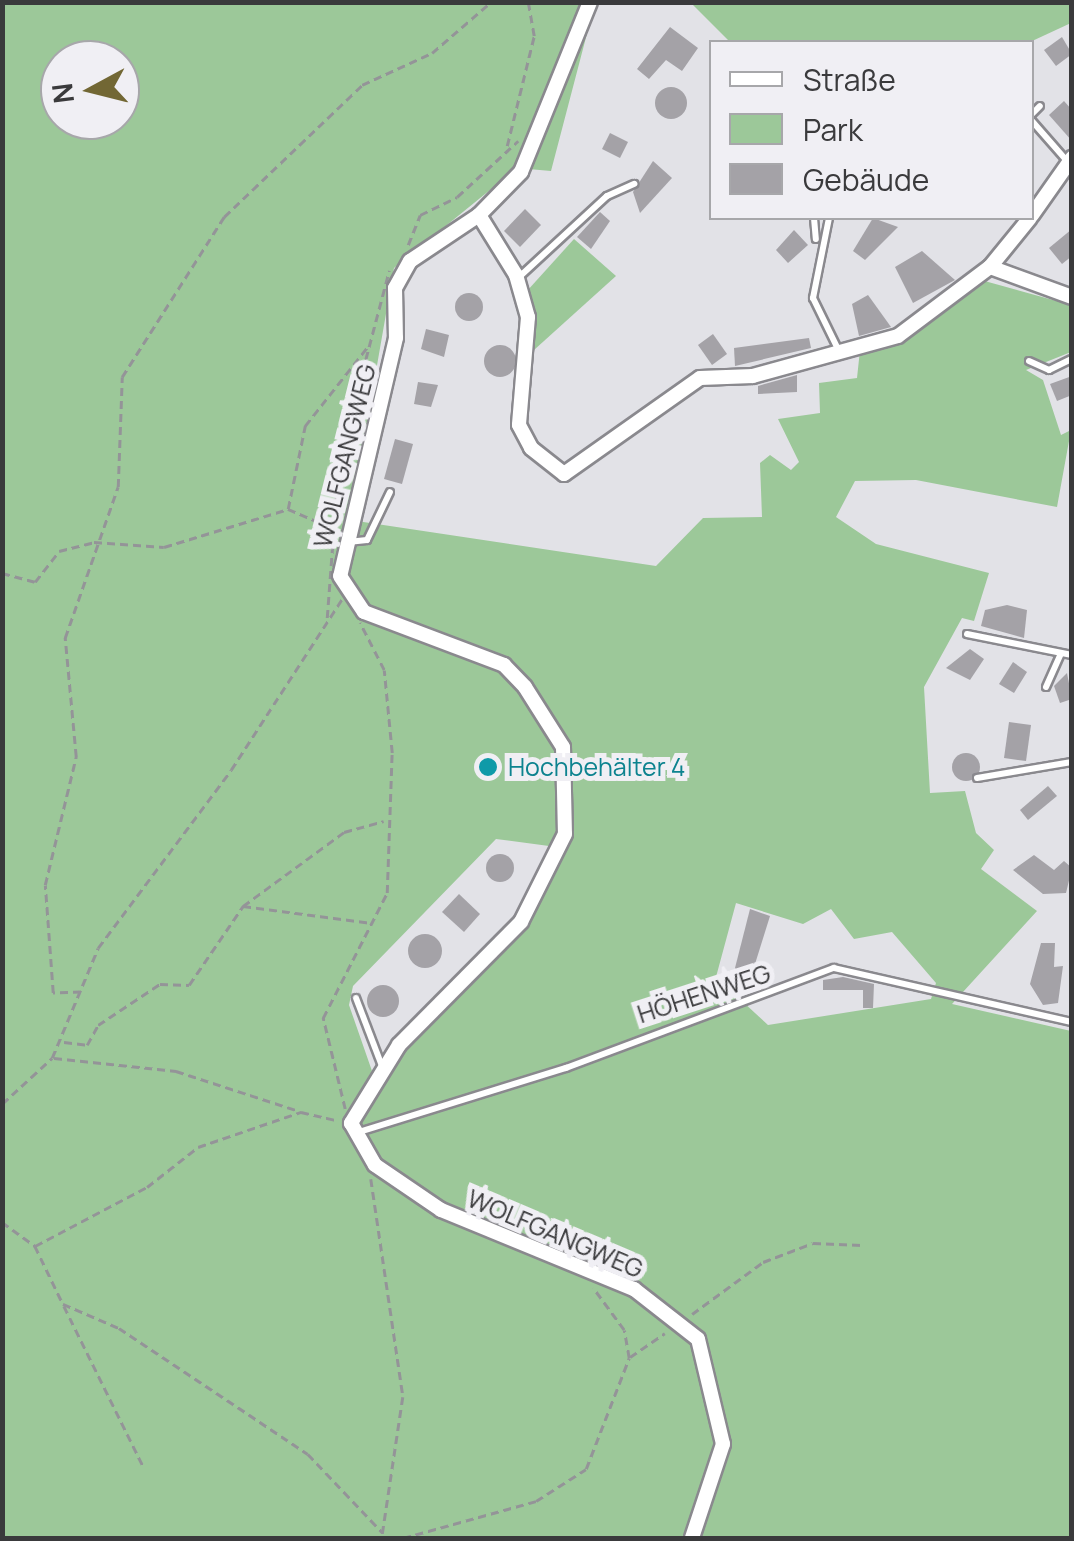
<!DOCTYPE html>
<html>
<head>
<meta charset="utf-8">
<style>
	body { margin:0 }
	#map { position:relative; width:1074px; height:1541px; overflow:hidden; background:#e2e2e7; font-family:Manrope,sans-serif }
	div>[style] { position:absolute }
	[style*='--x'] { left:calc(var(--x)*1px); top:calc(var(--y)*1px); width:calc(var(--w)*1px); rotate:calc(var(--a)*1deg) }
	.green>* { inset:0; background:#9cc899 }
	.building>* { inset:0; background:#a4a2a7 }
	.round { border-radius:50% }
	.path>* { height:2.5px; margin-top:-1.25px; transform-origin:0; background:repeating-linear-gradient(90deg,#949498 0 8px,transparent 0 13px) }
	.roads { filter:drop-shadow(2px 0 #8a898e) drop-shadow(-2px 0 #8a898e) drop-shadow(0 2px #8a898e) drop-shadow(0 -2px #8a898e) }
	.lane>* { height:6px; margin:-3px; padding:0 3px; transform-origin:3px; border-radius:3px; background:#fff }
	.street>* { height:14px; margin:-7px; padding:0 7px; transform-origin:7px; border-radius:7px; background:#fff }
	.dots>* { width:28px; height:28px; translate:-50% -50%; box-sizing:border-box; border:5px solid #f0eff4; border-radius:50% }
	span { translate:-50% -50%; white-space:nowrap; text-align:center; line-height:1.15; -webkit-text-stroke:10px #f0eff4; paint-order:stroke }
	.street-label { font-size:25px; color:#3a3a3c }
	.culture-label { font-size:25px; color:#0d838f }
	.left { translate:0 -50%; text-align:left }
	.frame { position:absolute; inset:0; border:5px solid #3a3a3c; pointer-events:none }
	.legend { position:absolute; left:709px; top:40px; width:325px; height:180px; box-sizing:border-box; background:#f0eff4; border:2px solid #a7a7aa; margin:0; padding:12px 18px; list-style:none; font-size:30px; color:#3a3a3c }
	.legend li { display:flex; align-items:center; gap:20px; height:50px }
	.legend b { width:50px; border:2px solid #a7a7aa }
	.north { position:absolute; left:40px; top:40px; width:100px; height:100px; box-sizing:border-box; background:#f0eff4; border:2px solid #a7a7aa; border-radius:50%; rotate:263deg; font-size:28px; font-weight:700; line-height:40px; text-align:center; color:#3a3a3c }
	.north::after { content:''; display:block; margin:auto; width:35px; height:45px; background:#726734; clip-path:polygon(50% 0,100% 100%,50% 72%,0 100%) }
</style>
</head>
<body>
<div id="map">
	<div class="green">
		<div style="clip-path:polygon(evenodd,3px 3px,595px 3px,551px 171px,517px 168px,394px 268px,350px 520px,656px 566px,703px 518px,762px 517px,760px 463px,770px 455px,791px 470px,799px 462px,778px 419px,820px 413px,819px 383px,857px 378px,860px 350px,981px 280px,1071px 305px,1071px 352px,1026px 370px,1043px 380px,1061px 435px,1071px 430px,1057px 507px,916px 480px,855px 481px,836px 517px,876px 544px,989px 573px,974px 621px,962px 618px,924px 687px,930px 793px,965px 791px,976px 833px,994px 850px,981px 869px,1037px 911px,952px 1004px,1071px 1031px,1071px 1538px,3px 1538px,3px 3px,60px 60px,120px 60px,120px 120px,60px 120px,60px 60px,3px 3px,496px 839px,564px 848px,506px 947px,392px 1061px,355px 1118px,350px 1108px,372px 1071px,349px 1005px,353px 986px,496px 839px,3px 3px,736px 903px,803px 924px,831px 909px,854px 939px,892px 932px,936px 983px,931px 999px,768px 1025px,716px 977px,736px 903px)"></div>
		<div style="clip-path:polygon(691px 3px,1071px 3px,1071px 23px,1030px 42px,730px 42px)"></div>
		<div style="clip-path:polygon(574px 239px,616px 276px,534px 350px,527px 291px)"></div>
	</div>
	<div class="building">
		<div style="clip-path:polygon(670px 27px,698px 48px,682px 71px,666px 60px,649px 79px,637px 69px)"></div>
		<div style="clip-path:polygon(1062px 37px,1072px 54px,1056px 66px,1044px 50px)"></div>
		<div class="round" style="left:655px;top:87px;width:32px;height:32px"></div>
		<div style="clip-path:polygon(1064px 101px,1072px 110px,1072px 141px,1049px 115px)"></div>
		<div style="clip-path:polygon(610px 133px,628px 142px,620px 158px,602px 149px)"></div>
		<div style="clip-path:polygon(653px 161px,672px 178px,640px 213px,633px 192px)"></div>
		<div style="clip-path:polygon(525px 209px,541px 225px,520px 247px,504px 231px)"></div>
		<div style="clip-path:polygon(600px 212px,610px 221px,591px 249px,577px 237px)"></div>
		<div style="clip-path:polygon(873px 218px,898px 227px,865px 260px,853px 251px)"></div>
		<div style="clip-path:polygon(1072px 229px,1072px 256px,1062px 264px,1049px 248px)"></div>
		<div style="clip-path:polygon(794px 230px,808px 245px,788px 263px,776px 250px)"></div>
		<div style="clip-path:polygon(922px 251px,955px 280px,913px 303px,895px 267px)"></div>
		<div class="round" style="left:455px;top:293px;width:28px;height:28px"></div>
		<div style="clip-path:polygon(868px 295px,891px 327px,859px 336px,852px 304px)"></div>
		<div style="clip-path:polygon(426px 329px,449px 335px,444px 357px,421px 349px)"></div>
		<div style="clip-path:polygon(713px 334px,727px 354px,712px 365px,698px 345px)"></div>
		<div style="clip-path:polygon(809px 338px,811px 348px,735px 366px,734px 348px)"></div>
		<div class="round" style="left:484px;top:345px;width:32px;height:32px"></div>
		<div style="clip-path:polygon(797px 375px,797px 392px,758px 394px,758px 386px)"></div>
		<div style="clip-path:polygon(1072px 376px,1072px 395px,1057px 401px,1050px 384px)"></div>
		<div style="clip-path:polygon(418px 382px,438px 385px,431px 407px,414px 404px)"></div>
		<div style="clip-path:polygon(395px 439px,413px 444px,402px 484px,384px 479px)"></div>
		<div style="clip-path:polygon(1007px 605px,1027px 610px,1024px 638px,981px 626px,985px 610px)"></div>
		<div style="clip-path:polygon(970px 649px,984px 659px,970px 680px,946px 668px)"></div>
		<div style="clip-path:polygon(1013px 662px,1027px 672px,1014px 693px,999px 684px)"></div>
		<div style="clip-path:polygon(1067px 673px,1072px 699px,1060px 703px,1054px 686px)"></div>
		<div style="clip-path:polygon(1009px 722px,1031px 725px,1026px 761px,1004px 758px)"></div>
		<div class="round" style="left:952px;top:753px;width:28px;height:28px"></div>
		<div style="clip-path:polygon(1048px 786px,1057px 796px,1028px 820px,1020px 810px)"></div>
		<div class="round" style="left:486px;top:854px;width:28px;height:28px"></div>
		<div style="clip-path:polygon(1034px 855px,1054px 870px,1064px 861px,1072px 868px,1066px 893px,1043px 894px,1013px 870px)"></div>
		<div style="clip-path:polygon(459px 894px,480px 914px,464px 932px,442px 912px)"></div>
		<div style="clip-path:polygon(750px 909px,770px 916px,749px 983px,735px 968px)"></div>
		<div class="round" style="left:408px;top:934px;width:34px;height:34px"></div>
		<div style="clip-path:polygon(1041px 943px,1055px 943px,1054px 967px,1063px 966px,1058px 1003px,1043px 1005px,1030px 984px)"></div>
		<div style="clip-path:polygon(843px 977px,874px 984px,873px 1008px,863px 1008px,863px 990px,823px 990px,823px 980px)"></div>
		<div class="round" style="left:367px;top:985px;width:32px;height:32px"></div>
	</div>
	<div class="path">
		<div style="--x:507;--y:146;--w:113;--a:-76.2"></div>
		<div style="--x:534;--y:36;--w:35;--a:-100"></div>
		<div style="--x:408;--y:245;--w:32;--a:-68"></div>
		<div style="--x:420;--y:215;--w:41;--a:-25.9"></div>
		<div style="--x:457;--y:197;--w:83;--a:-42.6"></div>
		<div style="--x:288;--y:509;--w:46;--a:23.2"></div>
		<div style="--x:2;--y:573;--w:34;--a:15"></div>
		<div style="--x:35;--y:582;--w:39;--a:-52"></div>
		<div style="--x:59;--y:551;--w:36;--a:-14"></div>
		<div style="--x:94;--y:542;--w:70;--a:4.1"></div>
		<div style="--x:164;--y:547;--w:130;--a:-17"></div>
		<div style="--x:288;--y:509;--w:85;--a:-78.4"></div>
		<div style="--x:305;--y:426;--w:103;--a:-51.7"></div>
		<div style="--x:327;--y:618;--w:158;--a:-85.7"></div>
		<div style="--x:339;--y:460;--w:196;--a:-75.2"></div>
		<div style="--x:243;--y:906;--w:130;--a:7.5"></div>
		<div style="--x:81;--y:992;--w:28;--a:178"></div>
		<div style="--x:53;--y:993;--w:108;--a:-94.2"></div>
		<div style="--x:45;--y:885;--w:132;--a:-76.4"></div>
		<div style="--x:76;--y:757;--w:120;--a:-95.3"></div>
		<div style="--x:65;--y:638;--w:160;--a:-70.7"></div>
		<div style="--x:118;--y:487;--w:110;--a:-87.9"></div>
		<div style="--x:122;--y:377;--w:190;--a:-57.5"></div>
		<div style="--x:224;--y:217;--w:191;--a:-43.7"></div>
		<div style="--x:362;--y:85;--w:77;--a:-24.6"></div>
		<div style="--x:432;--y:53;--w:78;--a:-40.8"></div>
		<div style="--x:64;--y:1042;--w:23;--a:7"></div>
		<div style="--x:87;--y:1045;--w:23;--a:-61"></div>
		<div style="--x:98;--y:1025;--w:74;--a:-33.5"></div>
		<div style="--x:160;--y:984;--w:29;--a:2"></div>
		<div style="--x:189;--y:985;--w:96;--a:-55.6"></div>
		<div style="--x:243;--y:906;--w:125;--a:-36.2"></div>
		<div style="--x:344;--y:832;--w:41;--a:-15.4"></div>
		<div style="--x:54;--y:1058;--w:123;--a:6.1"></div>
		<div style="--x:176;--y:1071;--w:129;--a:18"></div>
		<div style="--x:2;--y:1104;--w:68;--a:-42.6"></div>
		<div style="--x:52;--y:1058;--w:119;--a:-67.3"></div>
		<div style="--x:98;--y:948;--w:222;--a:-53.2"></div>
		<div style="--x:231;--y:770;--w:204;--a:-57"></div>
		<div style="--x:345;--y:1109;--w:94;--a:-103.6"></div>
		<div style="--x:323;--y:1018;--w:140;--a:-62.9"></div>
		<div style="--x:387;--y:893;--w:140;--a:-88"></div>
		<div style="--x:392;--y:753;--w:83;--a:-95.5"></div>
		<div style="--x:384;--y:670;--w:53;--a:-117.1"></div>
		<div style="--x:371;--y:1179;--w:220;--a:81.6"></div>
		<div style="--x:403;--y:1397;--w:143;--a:98.5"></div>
		<div style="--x:2;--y:1222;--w:41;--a:36"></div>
		<div style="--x:35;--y:1246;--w:127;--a:-27.8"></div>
		<div style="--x:147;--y:1187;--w:65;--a:-38.1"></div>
		<div style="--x:198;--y:1147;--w:109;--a:-18.8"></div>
		<div style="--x:301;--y:1112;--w:36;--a:13"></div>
		<div style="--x:35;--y:1246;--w:64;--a:64.2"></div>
		<div style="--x:63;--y:1304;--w:61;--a:23.2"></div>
		<div style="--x:119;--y:1328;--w:227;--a:33.7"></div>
		<div style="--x:308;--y:1454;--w:108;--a:46.5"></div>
		<div style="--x:64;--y:1306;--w:178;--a:63.7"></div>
		<div style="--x:692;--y:1314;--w:88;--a:-36.2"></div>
		<div style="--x:763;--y:1262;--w:53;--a:-20.8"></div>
		<div style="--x:813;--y:1243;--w:49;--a:2.3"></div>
		<div style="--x:630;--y:1357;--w:42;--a:-34.4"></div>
		<div style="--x:403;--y:1538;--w:138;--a:-15.5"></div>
		<div style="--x:536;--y:1501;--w:59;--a:-32.6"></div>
		<div style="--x:586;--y:1469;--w:119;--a:-68.8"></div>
		<div style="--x:629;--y:1358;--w:28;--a:-100"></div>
		<div style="--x:624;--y:1330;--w:52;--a:-126.4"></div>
	</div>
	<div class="roads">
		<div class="lane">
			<div style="--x:1032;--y:114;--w:11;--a:-45"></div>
			<div style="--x:1032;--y:121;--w:53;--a:48.8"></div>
			<div style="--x:814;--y:218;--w:21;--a:85"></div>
			<div style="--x:829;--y:218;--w:82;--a:101.3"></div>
			<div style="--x:813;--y:298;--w:59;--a:63.9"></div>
			<div style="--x:517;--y:279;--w:122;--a:-42.7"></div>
			<div style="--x:607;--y:196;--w:30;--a:-24"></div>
			<div style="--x:1029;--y:361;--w:22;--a:24"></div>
			<div style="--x:1049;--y:370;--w:25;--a:-26"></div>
			<div style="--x:348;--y:542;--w:19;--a:-6"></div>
			<div style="--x:367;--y:540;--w:53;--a:-64.4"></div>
			<div style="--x:967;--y:634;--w:107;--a:11.3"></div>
			<div style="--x:1046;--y:687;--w:37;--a:-66"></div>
			<div style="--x:977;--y:778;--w:96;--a:-9.6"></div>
			<div style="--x:356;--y:998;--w:73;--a:69.1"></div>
			<div style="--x:359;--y:1132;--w:217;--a:-17.2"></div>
			<div style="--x:566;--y:1068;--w:286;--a:-20.5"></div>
			<div style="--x:834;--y:968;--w:244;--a:12.8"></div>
		</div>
		<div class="street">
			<div style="--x:590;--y:2;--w:183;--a:112.1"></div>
			<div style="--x:521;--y:172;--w:60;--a:134.3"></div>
			<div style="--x:479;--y:215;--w:83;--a:146.3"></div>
			<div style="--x:410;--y:261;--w:31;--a:119"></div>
			<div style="--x:395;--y:288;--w:50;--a:88.9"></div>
			<div style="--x:396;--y:338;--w:244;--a:103.2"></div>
			<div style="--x:340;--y:576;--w:43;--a:56.3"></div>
			<div style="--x:364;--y:612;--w:150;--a:20.7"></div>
			<div style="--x:504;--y:665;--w:30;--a:46"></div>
			<div style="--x:525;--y:687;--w:71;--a:57.7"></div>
			<div style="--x:563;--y:747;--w:87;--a:88.7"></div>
			<div style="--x:565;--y:834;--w:98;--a:116.6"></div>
			<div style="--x:521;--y:922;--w:173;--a:134.8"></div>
			<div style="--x:399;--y:1045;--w:92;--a:121.6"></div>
			<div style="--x:351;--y:1123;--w:48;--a:60.3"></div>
			<div style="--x:375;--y:1165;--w:80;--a:34.3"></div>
			<div style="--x:441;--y:1210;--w:209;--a:22.3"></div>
			<div style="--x:634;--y:1289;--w:81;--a:38"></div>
			<div style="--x:698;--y:1339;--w:108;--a:76.6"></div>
			<div style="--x:723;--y:1444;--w:99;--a:108.3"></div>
			<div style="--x:479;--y:215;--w:70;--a:58.3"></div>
			<div style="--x:516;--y:275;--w:44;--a:74.1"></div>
			<div style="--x:528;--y:317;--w:108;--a:94.8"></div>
			<div style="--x:519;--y:425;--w:26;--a:62"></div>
			<div style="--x:531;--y:448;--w:42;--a:38.2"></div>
			<div style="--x:564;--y:474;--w:166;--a:-35.2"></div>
			<div style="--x:700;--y:378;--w:53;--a:-2.2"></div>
			<div style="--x:753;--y:376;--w:150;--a:-15.4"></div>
			<div style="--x:898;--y:336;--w:115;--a:-36.9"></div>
			<div style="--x:990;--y:267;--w:63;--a:-50.8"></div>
			<div style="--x:1032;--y:215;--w:70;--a:-54.9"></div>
			<div style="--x:990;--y:267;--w:87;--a:20.1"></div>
		</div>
	</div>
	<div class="dots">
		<div style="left:488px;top:767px;background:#0f9aa8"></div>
	</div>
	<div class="street-label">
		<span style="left:345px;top:456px;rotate:-76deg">WOLFGANGWEG</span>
		<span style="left:704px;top:994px;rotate:-18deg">HÖHENWEG</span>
		<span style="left:555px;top:1234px;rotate:23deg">WOLFGANGWEG</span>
	</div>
	<div class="culture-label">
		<span class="left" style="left:508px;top:767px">Hochbehälter 4</span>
	</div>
	<div class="frame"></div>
	<ul class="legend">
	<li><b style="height:12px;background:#fff"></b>Straße</li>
	<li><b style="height:28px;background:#9cc899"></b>Park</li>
	<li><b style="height:28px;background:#a4a2a7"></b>Gebäude</li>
	</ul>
	<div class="north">N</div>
</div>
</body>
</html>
